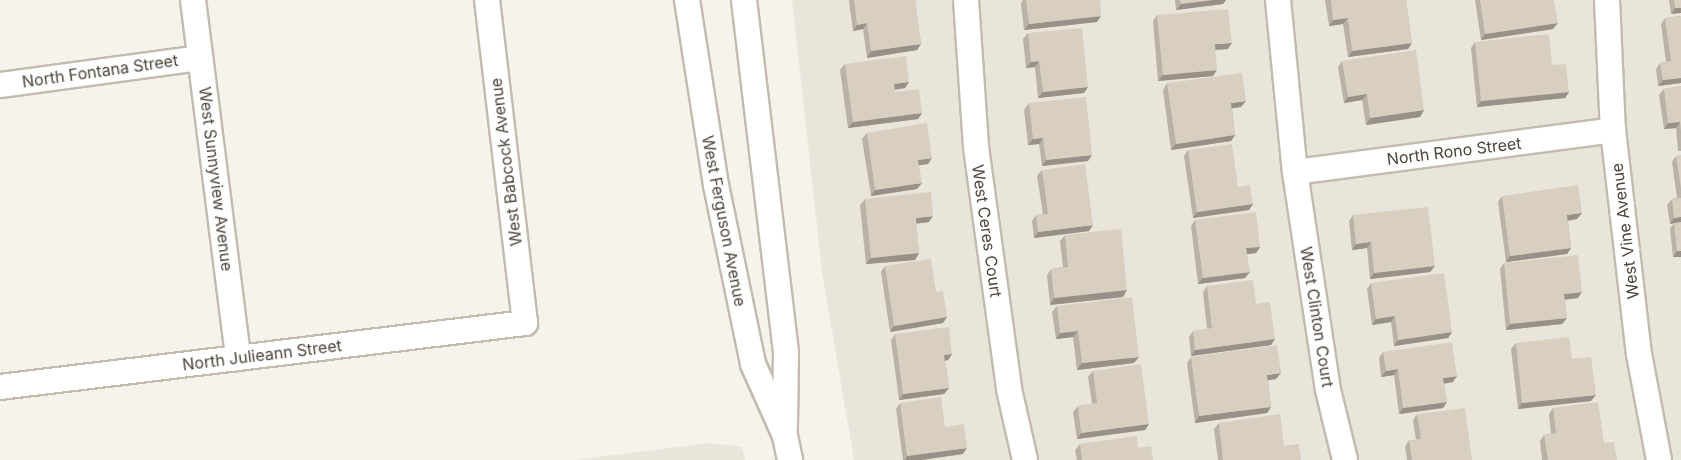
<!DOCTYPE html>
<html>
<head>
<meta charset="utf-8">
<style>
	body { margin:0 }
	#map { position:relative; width:1681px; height:460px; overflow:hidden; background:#f6f3ec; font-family:Inter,sans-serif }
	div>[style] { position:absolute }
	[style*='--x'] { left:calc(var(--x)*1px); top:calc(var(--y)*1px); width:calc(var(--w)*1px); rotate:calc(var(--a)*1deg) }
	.residential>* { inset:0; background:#eae5da }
	.roads { filter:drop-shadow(2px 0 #c2bbae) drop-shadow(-2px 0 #c2bbae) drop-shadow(0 2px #c2bbae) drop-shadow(0 -2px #c2bbae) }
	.minor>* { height:24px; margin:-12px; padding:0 12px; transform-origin:12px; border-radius:12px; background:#fff }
	.wall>* { inset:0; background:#bab2a6 }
	.shaded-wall>* { inset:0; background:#979187 }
	.building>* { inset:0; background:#d8cfc1 }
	span { translate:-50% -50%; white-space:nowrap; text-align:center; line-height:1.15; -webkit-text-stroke:5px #fff; paint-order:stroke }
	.street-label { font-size:16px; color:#4b4439 }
</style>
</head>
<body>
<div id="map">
	<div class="residential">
		<div style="clip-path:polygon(792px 0,1681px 0,1681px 460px,854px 460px,822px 271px)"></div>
		<div style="clip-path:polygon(710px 443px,742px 447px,745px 460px,575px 460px)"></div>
	</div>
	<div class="roads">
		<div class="minor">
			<div style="--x:193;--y:0;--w:361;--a:82.8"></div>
			<div style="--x:687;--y:0;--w:187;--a:81.1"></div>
			<div style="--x:716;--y:185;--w:183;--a:78.3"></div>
			<div style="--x:753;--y:364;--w:79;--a:66"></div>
			<div style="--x:785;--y:436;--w:25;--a:78"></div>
			<div style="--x:744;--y:0;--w:355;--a:83.2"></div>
			<div style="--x:786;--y:353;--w:75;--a:90.8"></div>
			<div style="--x:966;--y:0;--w:147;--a:86.1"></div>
			<div style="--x:976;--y:147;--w:244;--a:82.2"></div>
			<div style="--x:1009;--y:389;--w:73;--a:77.3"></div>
			<div style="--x:1278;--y:0;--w:173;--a:84.4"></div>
			<div style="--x:1295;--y:172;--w:220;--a:81.4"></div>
			<div style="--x:1328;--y:390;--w:72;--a:76.3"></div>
			<div style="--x:1607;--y:0;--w:130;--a:87.4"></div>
			<div style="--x:1613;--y:130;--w:226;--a:83.4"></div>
			<div style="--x:1639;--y:354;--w:108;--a:79.3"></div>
			<div style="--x:0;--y:85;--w:202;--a:-7.7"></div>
			<div style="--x:1295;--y:172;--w:321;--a:-7.5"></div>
			<div style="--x:0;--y:387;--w:529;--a:-6.95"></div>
			<div style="--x:525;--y:323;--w:325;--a:-96.7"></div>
		</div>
	</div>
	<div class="wall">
		<div style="clip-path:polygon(850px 0,915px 0,921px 44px,917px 50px,867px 58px,863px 29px,853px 31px,849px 1px)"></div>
		<div style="clip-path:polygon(1023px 0,1100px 0,1097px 22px,1024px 30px,1021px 3px)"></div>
		<div style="clip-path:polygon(1175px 0,1226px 0,1223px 4px,1176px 10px)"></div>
		<div style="clip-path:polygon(1325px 0,1406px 0,1412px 43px,1408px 49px,1348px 57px,1343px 24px,1329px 26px)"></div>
		<div style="clip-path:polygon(1475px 0,1554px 0,1553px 29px,1481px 40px)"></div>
		<div style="clip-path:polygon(1669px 0,1681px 0,1671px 14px)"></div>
		<div style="clip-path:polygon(1157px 15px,1228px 49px,1215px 50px,1213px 76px,1158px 81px,1153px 21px)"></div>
		<div style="clip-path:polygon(1681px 16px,1681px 83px,1658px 86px,1656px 69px,1660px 63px,1666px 62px,1661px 24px,1665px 18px)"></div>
		<div style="clip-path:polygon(1028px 33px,1088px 87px,1084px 93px,1038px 98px,1035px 67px,1026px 68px,1023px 39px)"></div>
		<div style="clip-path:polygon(1475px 42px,1552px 65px,1569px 92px,1565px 98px,1477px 107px,1471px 48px)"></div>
		<div style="clip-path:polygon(1342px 61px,1424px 110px,1420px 117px,1366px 125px,1362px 100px,1344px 103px,1338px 67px)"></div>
		<div style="clip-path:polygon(845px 64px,909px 82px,905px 88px,895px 90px,895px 92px,922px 113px,918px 119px,848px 128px,840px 70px)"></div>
		<div style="clip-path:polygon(1167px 83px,1241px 107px,1232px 108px,1235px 135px,1231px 141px,1171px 150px,1163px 90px)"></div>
		<div style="clip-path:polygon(1681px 86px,1681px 151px,1678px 151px,1676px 128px,1664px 129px,1659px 95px,1664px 89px)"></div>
		<div style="clip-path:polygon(1029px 103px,1088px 161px,1042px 166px,1039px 144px,1028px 145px,1024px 110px)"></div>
		<div style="clip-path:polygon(867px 133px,928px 164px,919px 165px,917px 189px,871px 196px,862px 139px)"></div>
		<div style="clip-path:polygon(1188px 150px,1238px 187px,1253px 204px,1249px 210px,1193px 218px,1184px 156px)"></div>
		<div style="clip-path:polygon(1681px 155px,1681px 257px,1673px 257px,1670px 229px,1674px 223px,1670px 224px,1667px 205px,1672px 199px,1677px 198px,1672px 162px,1676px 156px)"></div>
		<div style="clip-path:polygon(1042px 170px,1089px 231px,1034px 238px,1032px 221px,1036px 215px,1043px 214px,1037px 176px)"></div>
		<div style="clip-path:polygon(1502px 196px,1582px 213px,1577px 219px,1568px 221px,1571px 248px,1567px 254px,1506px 262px,1498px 202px)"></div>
		<div style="clip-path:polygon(865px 199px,929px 222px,916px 224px,919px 253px,915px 260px,866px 264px,860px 205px)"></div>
		<div style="clip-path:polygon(1353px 215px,1435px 266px,1430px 272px,1370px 279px,1367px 248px,1352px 250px,1349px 221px)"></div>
		<div style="clip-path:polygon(1195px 220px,1260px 247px,1256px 253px,1247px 254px,1245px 278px,1198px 284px,1191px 226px)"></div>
		<div style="clip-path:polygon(1065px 235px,1127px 290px,1123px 297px,1050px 305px,1047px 275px,1051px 269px,1063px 267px,1060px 241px)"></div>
		<div style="clip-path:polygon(1504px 263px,1578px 298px,1565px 300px,1567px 318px,1562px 324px,1506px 330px,1500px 269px)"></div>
		<div style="clip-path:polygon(885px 266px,936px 292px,947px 317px,943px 323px,890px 332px,881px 272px)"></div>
		<div style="clip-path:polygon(1371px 283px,1452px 332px,1448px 338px,1394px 346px,1391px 322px,1372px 325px,1367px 289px)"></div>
		<div style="clip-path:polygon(1207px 286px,1256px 304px,1275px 339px,1271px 345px,1191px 356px,1189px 337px,1193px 331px,1207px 329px,1203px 292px)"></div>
		<div style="clip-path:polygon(1057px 306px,1134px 363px,1077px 370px,1073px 337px,1056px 339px,1052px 312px)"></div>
		<div style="clip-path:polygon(895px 334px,952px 354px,948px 360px,945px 361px,949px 388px,944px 394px,899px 400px,891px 340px)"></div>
		<div style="clip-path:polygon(1516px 343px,1572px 359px,1591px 401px,1518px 409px,1511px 349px)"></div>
		<div style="clip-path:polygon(1383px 352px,1453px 382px,1444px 384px,1447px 402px,1443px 408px,1399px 414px,1394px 375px,1381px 377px,1379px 358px)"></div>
		<div style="clip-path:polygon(1191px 357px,1276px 379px,1268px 380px,1271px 407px,1267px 413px,1195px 423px,1187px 363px)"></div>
		<div style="clip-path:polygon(1093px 371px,1149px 424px,1145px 430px,1077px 439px,1073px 412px,1078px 406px,1092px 404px,1088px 377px)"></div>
		<div style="clip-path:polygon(900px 403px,945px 427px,963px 454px,921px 460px,903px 460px,896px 409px)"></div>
		<div style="clip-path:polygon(1553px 408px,1604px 443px,1617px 460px,1542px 460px,1540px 441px,1544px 435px,1551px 434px,1549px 414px)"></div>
		<div style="clip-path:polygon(1417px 414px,1472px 460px,1407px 460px,1405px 447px,1409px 440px,1416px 440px,1413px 420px)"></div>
		<div style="clip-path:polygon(1219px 423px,1284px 446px,1301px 460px,1218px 460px,1214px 429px)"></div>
		<div style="clip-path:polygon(1080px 444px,1138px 448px,1153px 460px,1077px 460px,1075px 450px)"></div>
	</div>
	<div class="shaded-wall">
		<div style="clip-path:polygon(1213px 0,1226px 0,1223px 4px,1176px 10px,1181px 4px)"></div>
		<div style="clip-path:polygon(1675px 8px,1681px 8px,1681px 13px,1671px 14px)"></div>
		<div style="clip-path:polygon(1101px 16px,1097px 22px,1024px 30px,1029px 24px)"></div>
		<div style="clip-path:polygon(1348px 18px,1343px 24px,1329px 26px,1333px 20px)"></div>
		<div style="clip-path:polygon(867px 23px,863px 29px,853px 31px,857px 25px)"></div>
		<div style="clip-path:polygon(1558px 23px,1553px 29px,1481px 40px,1485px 34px)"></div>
		<div style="clip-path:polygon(1232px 43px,1228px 49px,1211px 50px,1215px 44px)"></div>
		<div style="clip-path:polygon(1412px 43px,1408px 49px,1348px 57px,1352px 51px)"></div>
		<div style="clip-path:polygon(921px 44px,917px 50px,867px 58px,871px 51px)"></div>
		<div style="clip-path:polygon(1039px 61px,1035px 67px,1026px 68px,1031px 62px)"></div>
		<div style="clip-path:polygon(1217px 70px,1213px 76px,1158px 81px,1163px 75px)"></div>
		<div style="clip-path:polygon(1681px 78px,1681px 83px,1658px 86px,1663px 80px)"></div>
		<div style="clip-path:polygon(909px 82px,905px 88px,890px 90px,894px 84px)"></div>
		<div style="clip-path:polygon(1088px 87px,1084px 93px,1038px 98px,1043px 92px)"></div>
		<div style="clip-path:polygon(1569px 92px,1565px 98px,1477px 107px,1481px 101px)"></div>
		<div style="clip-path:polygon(1367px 94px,1362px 100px,1344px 103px,1348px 97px)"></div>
		<div style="clip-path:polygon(1246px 101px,1241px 107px,1227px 109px,1231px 103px)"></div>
		<div style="clip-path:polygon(1424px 110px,1420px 117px,1366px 125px,1370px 118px)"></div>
		<div style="clip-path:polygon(922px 113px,918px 119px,848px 128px,853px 122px)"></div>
		<div style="clip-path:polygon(1680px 122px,1676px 128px,1664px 129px,1668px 123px)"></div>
		<div style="clip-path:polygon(1235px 135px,1231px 141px,1171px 150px,1176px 144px)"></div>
		<div style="clip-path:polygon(1043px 138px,1039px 144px,1028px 145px,1033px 139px)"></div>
		<div style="clip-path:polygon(1092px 155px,1088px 161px,1042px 166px,1046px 160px)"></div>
		<div style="clip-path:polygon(932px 158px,928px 164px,914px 166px,918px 160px)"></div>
		<div style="clip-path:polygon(922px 183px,917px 189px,871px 196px,875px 190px)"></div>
		<div style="clip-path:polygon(1253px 204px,1249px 210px,1193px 218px,1197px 212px)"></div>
		<div style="clip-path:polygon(1582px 213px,1577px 219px,1563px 221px,1567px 215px)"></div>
		<div style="clip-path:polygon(933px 216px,929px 222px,911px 224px,916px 218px)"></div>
		<div style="clip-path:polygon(1681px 217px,1681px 222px,1670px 224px,1674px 218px)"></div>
		<div style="clip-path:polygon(1093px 225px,1089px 231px,1034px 238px,1038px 232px)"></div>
		<div style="clip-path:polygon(1371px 242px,1367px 248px,1352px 250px,1356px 244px)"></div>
		<div style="clip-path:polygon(1260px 247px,1256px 253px,1242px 255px,1246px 248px)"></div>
		<div style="clip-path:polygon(1571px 248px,1567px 254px,1506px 262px,1510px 256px)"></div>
		<div style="clip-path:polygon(1677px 251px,1681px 251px,1681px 257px,1673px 257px)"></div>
		<div style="clip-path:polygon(919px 253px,915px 260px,866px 264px,871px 258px)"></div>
		<div style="clip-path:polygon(1435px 266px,1430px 272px,1370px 279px,1374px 273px)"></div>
		<div style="clip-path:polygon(1250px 272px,1245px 278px,1198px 284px,1203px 278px)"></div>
		<div style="clip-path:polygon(1127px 290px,1123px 297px,1050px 305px,1054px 298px)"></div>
		<div style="clip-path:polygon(1582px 292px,1578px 298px,1560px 300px,1564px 294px)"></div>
		<div style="clip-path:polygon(1395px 316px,1391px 322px,1372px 325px,1376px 319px)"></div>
		<div style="clip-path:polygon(947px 317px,943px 323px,890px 332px,894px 326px)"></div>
		<div style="clip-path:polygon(1567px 318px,1562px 324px,1506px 330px,1510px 324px)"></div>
		<div style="clip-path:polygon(1078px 331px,1073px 337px,1056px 339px,1060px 333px)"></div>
		<div style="clip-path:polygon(1452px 332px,1448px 338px,1394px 346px,1398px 340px)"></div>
		<div style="clip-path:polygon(1275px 339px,1271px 345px,1191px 356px,1195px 350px)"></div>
		<div style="clip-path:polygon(952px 354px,948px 360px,940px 361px,944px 355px)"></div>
		<div style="clip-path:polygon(1139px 357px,1134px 363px,1077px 370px,1082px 363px)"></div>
		<div style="clip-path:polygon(1398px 369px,1394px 375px,1381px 377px,1386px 371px)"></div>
		<div style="clip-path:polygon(1281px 373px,1276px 379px,1263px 381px,1267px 375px)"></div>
		<div style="clip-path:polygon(1457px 376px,1453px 382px,1439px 384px,1443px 378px)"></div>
		<div style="clip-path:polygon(949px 388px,944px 394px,899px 400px,903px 394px)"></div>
		<div style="clip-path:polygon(1596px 395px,1591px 401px,1518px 409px,1522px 403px)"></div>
		<div style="clip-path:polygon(1447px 402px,1443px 408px,1399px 414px,1403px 408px)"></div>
		<div style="clip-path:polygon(1271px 407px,1267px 413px,1195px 423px,1199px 416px)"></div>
		<div style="clip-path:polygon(1149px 424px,1145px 430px,1077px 439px,1081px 433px)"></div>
		<div style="clip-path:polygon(967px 448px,963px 454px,921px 460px,905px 460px,907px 456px)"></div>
	</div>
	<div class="building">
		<div style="clip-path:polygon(854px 0,915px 0,921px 44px,871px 51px,867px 23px,857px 25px)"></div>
		<div style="clip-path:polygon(1026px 0,1100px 0,1101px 16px,1029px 24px)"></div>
		<div style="clip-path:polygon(1180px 0,1213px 0,1181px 4px)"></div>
		<div style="clip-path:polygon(1331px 0,1406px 0,1412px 43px,1352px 51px,1348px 18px,1333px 20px)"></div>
		<div style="clip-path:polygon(1480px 0,1554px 0,1558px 23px,1485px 34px)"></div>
		<div style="clip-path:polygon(1674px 0,1681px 0,1681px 8px,1675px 8px)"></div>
		<div style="clip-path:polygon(1228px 9px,1232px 43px,1215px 44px,1217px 70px,1163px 75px,1157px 15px)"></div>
		<div style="clip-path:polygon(1681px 16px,1681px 78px,1663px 80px,1660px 63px,1671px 61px,1665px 18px)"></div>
		<div style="clip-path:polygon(1082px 28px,1088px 87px,1043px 92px,1039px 61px,1031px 62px,1028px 33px)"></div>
		<div style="clip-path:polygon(1549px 34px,1552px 65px,1566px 64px,1569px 92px,1481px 101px,1475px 42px)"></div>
		<div style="clip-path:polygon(1416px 50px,1424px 110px,1370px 118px,1367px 94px,1348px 97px,1342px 61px)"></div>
		<div style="clip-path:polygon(906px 56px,909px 82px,894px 84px,895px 92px,919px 89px,922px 113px,853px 122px,845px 64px)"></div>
		<div style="clip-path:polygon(1242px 73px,1246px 101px,1231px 103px,1235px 135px,1176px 144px,1167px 83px)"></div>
		<div style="clip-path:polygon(1681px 86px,1681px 131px,1680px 122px,1668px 123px,1664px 89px)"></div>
		<div style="clip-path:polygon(1086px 97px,1092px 155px,1046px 160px,1043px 138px,1033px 139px,1029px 103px)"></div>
		<div style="clip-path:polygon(927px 123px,932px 158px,918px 160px,922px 183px,875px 190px,867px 133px)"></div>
		<div style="clip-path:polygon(1232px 144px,1238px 187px,1250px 185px,1253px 204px,1197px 212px,1188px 150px)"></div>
		<div style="clip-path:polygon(1681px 155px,1681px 188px,1676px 156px)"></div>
		<div style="clip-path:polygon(1085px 164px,1093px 225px,1038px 232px,1036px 215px,1048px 214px,1042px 170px)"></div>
		<div style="clip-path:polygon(1578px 185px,1582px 213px,1567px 215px,1571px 248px,1510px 256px,1502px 196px)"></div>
		<div style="clip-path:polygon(931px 192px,933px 216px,916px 218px,919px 253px,871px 258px,865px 199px)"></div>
		<div style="clip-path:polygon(1681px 198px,1681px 217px,1674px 218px,1672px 199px)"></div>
		<div style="clip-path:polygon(1428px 207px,1435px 266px,1374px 273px,1371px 242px,1356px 244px,1353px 215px)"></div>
		<div style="clip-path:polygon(1256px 212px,1260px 247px,1246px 248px,1250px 272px,1203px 278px,1195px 220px)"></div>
		<div style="clip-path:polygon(1681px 222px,1681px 251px,1677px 251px,1674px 223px)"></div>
		<div style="clip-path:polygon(1121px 229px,1127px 290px,1054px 298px,1051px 269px,1068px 267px,1065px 235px)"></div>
		<div style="clip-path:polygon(1578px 255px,1582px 292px,1564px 294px,1567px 318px,1510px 324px,1504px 263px)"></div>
		<div style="clip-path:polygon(931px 259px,936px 292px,943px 291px,947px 317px,894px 326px,885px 266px)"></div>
		<div style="clip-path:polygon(1444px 273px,1452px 332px,1398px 340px,1395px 316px,1376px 319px,1371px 283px)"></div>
		<div style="clip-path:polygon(1253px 280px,1256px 304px,1270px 302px,1275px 339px,1195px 350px,1193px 331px,1212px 328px,1207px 286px)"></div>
		<div style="clip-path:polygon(1132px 297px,1139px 357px,1082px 363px,1078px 331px,1060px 333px,1057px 306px)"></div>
		<div style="clip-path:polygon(949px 327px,952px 354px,944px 355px,949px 388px,903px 394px,895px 334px)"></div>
		<div style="clip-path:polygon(1569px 337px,1572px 359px,1591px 357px,1596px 395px,1522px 403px,1516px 343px)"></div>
		<div style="clip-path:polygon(1452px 342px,1457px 376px,1443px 378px,1447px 402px,1403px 408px,1398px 369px,1386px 371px,1383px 352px)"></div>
		<div style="clip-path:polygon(1277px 345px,1281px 373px,1267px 375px,1271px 407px,1199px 416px,1191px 357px)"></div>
		<div style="clip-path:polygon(1141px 364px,1149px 424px,1081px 433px,1078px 406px,1097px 403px,1093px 371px)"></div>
		<div style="clip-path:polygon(941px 397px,945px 427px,964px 424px,967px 448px,907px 456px,900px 403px)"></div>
		<div style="clip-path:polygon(1598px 402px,1604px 443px,1614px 442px,1617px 460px,1548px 460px,1544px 435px,1556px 433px,1553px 408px)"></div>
		<div style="clip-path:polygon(1465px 408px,1472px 460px,1412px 460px,1409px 440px,1421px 439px,1417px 414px)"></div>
		<div style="clip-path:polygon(1280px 414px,1284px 446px,1299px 444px,1301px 460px,1223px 460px,1219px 423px)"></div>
		<div style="clip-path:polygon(1137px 436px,1138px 448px,1151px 446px,1153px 460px,1082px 460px,1080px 444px)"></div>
	</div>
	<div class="street-label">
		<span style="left:100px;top:71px;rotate:-8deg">North Fontana Street</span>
		<span style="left:1454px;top:151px;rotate:-7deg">North Rono Street</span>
		<span style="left:506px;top:162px;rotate:-97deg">West Babcock Avenue</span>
		<span style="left:216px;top:179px;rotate:83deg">West Sunnyview Avenue</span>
		<span style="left:724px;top:221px;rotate:79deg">West Ferguson Avenue</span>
		<span style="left:987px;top:231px;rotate:82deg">West Ceres Court</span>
		<span style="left:1625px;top:231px;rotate:-97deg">West Vine Avenue</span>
		<span style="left:1317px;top:317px;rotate:81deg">West Clinton Court</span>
		<span style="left:262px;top:355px;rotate:-7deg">North Julieann Street</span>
	</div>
</div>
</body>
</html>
